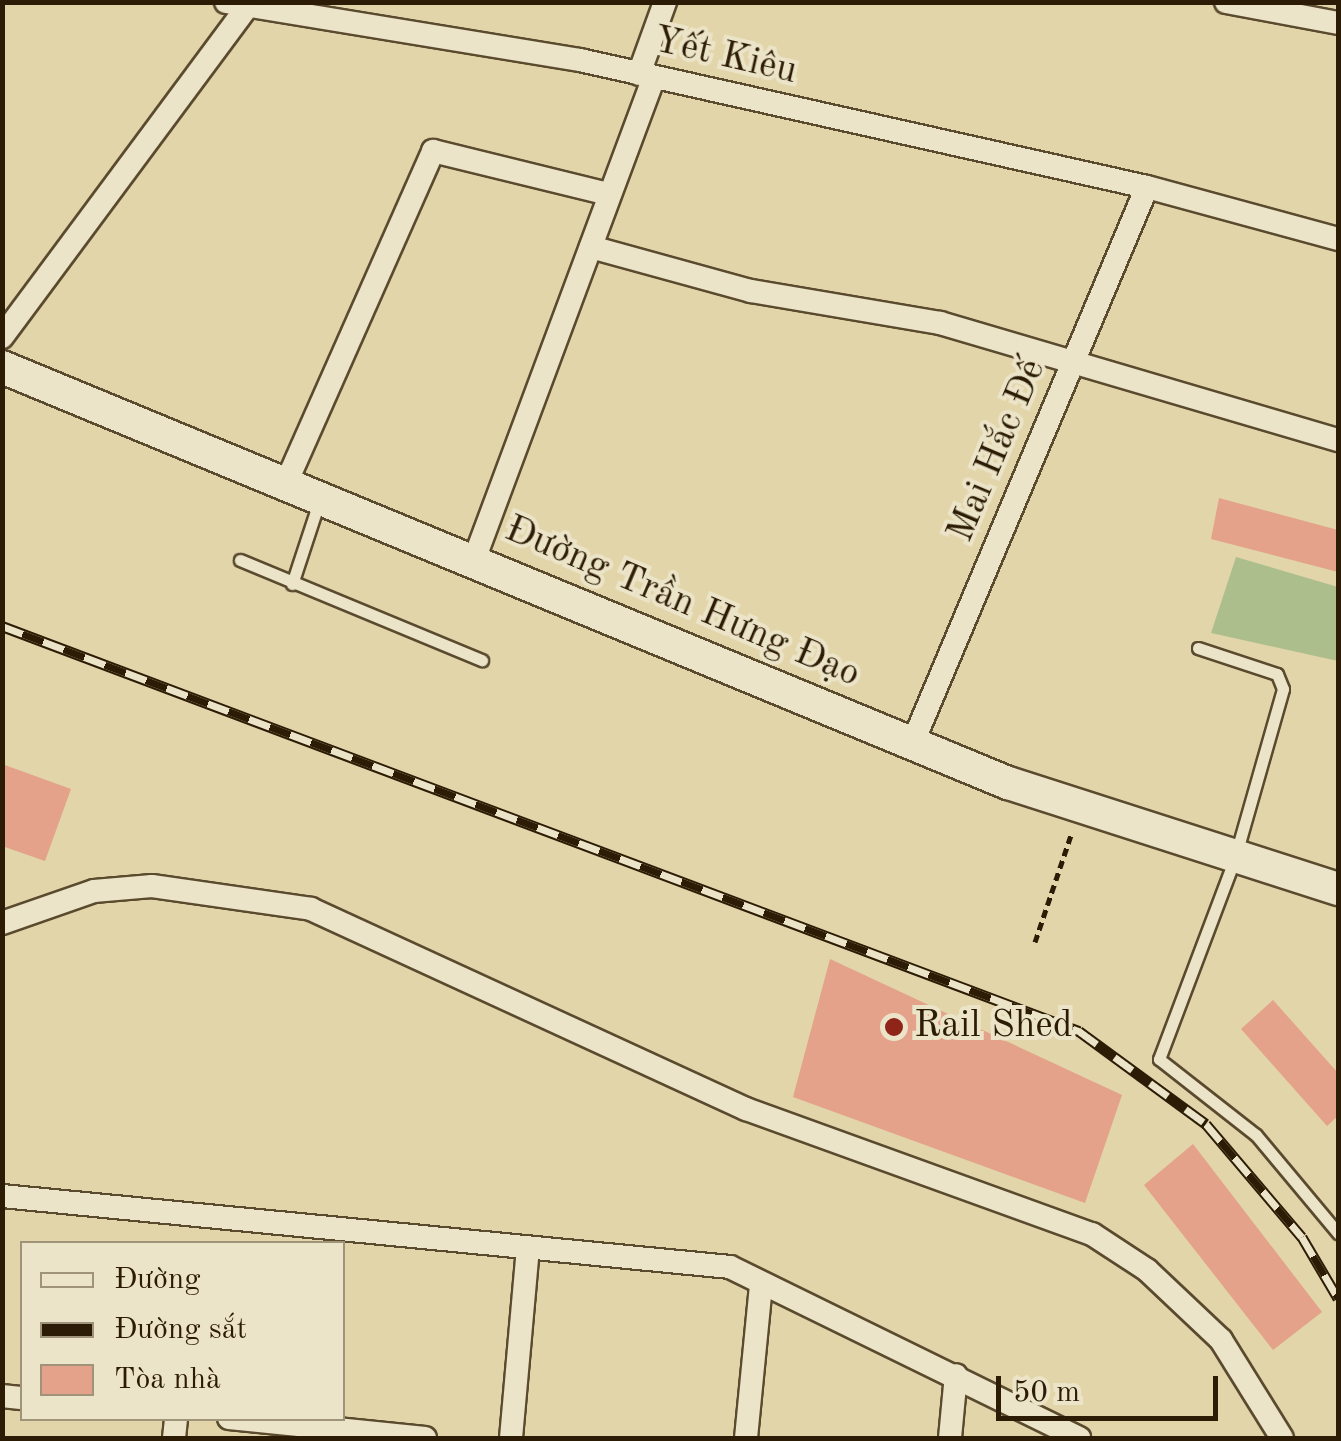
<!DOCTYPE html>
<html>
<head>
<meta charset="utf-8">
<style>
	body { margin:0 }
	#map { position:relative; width:1341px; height:1441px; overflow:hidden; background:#e2d5aa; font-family:"Old Standard TT",serif }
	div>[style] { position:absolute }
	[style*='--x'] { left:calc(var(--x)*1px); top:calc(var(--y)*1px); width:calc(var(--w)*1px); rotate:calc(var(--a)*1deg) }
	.green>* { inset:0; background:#adbe8d }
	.building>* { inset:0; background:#e3a289 }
	.path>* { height:5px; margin-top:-2.5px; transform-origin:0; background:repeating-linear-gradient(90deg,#2c1c05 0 8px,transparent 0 13px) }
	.roads { filter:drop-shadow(2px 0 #5a4a2e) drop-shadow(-2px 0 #5a4a2e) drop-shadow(0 2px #5a4a2e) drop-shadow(0 -2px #5a4a2e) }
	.lane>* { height:11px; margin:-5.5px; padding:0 5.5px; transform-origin:5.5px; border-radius:5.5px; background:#ece4c8 }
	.street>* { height:22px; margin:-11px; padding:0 11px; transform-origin:11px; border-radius:11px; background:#ece4c8 }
	.secondary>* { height:32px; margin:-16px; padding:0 16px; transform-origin:16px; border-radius:16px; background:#ece4c8 }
	.rail>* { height:11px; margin-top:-5.5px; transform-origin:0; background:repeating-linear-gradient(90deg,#ece4c8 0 22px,#2c1c05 0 44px); box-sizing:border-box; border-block:2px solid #2c1c05 }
	.dots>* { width:28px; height:28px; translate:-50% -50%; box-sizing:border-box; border:5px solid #ece4c8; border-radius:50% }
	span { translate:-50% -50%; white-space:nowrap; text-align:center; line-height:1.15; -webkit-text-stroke:8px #ece4c8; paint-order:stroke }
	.street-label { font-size:38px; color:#2c1c05 }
	.poi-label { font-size:38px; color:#2c1c05 }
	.left { translate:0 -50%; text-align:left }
	.frame { position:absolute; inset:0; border:5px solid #2c1c05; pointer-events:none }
	.legend { position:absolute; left:20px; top:1241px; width:325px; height:180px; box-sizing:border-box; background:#ece4c8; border:2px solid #9f947a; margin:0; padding:12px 18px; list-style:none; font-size:30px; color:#2c1c05 }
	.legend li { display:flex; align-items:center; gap:20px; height:50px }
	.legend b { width:50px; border:2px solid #9f947a }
	.scale { position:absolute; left:996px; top:1376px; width:222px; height:45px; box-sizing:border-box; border:5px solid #2c1c05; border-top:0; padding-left:12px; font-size:30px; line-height:35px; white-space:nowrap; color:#2c1c05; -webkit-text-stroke:8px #ece4c8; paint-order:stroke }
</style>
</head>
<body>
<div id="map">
	<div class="green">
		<div style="clip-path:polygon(1236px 557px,1338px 587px,1338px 661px,1211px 633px)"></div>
	</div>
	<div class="building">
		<div style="clip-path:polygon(1219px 498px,1338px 530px,1338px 572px,1211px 539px)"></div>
		<div style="clip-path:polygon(2px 764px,71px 789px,45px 861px,2px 846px)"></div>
		<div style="clip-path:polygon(830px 959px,1122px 1095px,1085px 1203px,793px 1097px)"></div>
		<div style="clip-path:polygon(1273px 1000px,1338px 1073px,1338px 1116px,1327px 1126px,1241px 1029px)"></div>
		<div style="clip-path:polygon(1193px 1144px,1322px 1312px,1273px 1350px,1144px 1185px)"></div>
	</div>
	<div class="path">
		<div style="--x:1035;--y:942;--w:113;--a:-71.4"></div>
	</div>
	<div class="roads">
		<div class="lane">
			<div style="--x:240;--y:560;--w:262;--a:22.5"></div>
			<div style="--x:292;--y:584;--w:89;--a:-71.8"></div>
			<div style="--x:1198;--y:648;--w:83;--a:18.2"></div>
			<div style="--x:1277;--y:674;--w:16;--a:68"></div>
			<div style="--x:1283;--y:689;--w:176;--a:105.9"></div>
			<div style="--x:1235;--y:858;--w:215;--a:110.7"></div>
			<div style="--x:1159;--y:1059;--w:123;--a:38.1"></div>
			<div style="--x:1256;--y:1135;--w:128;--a:50.1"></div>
		</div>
		<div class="street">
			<div style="--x:226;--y:2;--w:359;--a:9.3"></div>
			<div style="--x:580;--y:60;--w:581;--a:12.63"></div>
			<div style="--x:1147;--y:187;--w:198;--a:15.2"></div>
			<div style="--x:1226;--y:2;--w:114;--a:10.6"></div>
			<div style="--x:639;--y:74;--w:77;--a:-70.1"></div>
			<div style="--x:591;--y:247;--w:166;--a:15.4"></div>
			<div style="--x:751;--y:291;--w:192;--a:9.6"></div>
			<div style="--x:940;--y:323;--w:415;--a:16.4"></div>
			<div style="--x:2;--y:337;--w:410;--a:-53.4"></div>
			<div style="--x:287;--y:481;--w:361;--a:-66.1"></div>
			<div style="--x:433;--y:151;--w:180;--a:13.8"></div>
			<div style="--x:474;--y:560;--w:515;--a:-69.56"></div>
			<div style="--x:913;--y:742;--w:602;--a:-67.14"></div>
			<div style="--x:2;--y:923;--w:97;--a:-19.2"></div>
			<div style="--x:94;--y:891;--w:58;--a:-4.9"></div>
			<div style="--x:152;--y:886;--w:161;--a:8.2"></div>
			<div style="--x:311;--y:909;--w:479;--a:24.7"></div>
			<div style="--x:746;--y:1109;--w:368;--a:19.9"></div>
			<div style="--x:1092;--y:1234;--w:66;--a:33.2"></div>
			<div style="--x:1147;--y:1270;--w:102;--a:43.4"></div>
			<div style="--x:1221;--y:1340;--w:115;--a:58.1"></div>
			<div style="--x:2;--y:1196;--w:731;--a:5.57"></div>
			<div style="--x:730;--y:1267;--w:389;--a:26.1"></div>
			<div style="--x:2;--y:1396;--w:20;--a:6"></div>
			<div style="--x:229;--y:1418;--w:197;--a:5.8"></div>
			<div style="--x:174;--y:1438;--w:20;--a:-84"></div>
			<div style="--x:511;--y:1438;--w:190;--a:-84.9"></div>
			<div style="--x:746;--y:1438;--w:155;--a:-84.4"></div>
			<div style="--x:950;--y:1438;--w:63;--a:-84.6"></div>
		</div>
		<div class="secondary">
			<div style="--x:2;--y:367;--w:1089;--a:22.47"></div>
			<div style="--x:1008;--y:783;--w:347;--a:17.8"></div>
		</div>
	</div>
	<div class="rail">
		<div style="--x:2;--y:626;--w:1151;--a:20.61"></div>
		<div style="--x:1079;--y:1031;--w:157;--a:36.2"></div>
		<div style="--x:1206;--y:1124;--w:148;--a:49.7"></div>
		<div style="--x:1302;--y:1237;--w:71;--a:59.5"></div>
	</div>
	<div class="dots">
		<div style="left:894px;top:1027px;background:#8f2418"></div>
	</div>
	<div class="street-label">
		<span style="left:725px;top:57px;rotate:13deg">Yết Kiêu</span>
		<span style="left:998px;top:451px;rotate:-67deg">Mai Hắc Đế</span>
		<span style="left:682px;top:603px;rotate:23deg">Đường Trần Hưng Đạo</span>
	</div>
	<div class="poi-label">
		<span class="left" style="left:914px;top:1027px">Rail Shed</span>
	</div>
	<div class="frame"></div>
	<ul class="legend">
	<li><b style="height:12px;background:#ece4c8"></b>Đường</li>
	<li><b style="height:12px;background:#2c1c05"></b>Đường sắt</li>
	<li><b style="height:28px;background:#e3a289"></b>Tòa nhà</li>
	</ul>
	<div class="scale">50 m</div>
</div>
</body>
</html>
